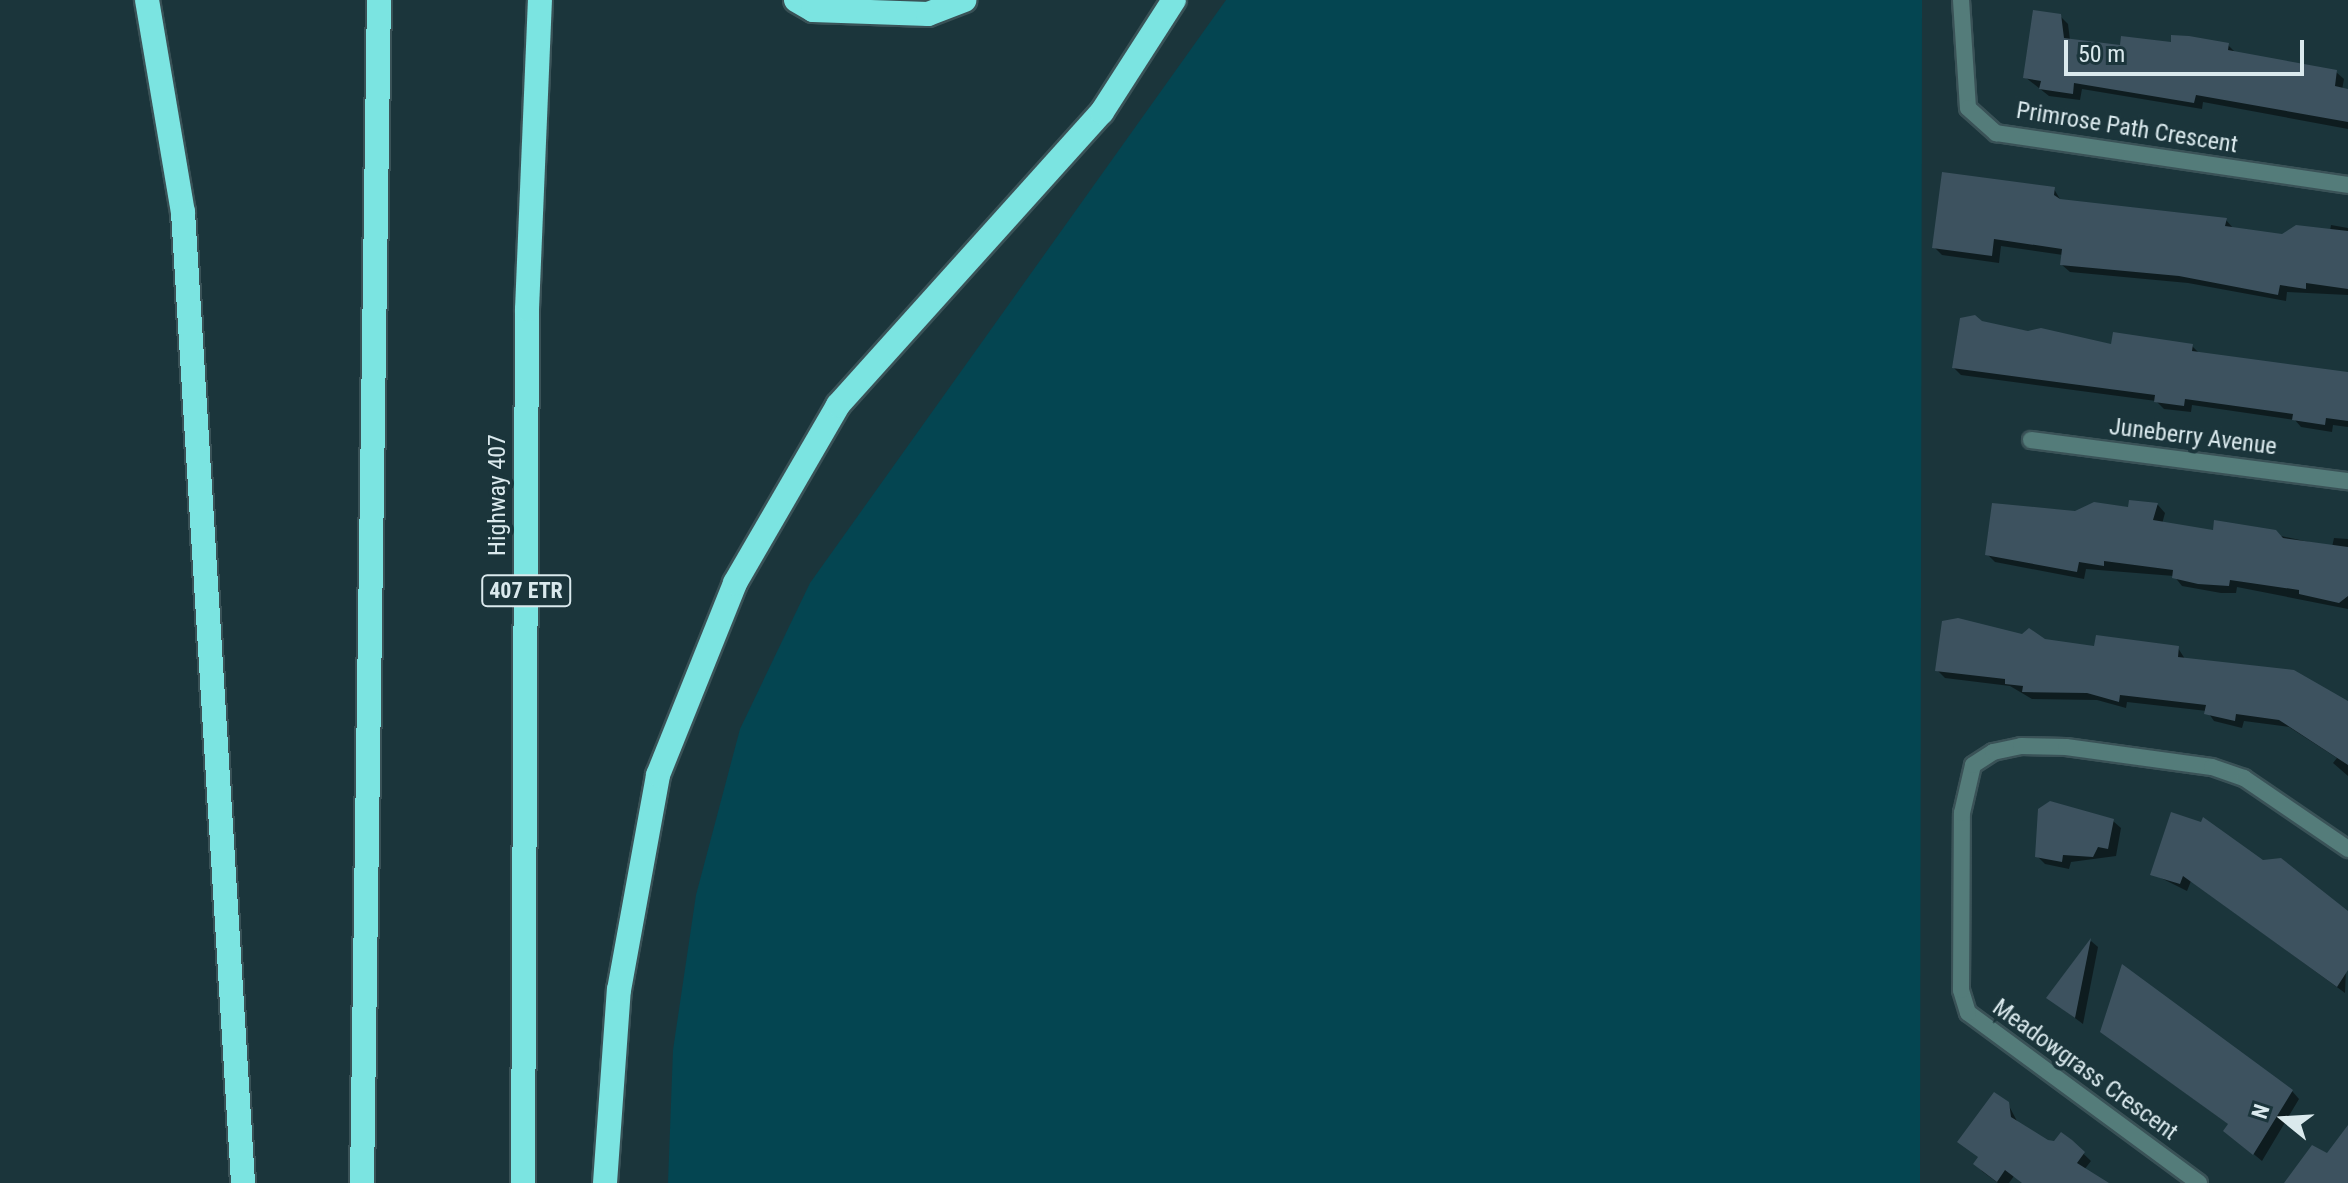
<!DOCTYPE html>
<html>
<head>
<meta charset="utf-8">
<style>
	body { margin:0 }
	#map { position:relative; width:2348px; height:1183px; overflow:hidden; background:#1b353b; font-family:"Roboto Condensed",sans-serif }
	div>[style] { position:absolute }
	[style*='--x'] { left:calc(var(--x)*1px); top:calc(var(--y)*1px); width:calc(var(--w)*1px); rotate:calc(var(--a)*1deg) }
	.green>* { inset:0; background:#044551 }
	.shadow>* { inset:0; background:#0007 }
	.building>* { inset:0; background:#3d525f }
	.roads { filter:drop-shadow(2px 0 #3a5257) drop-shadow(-2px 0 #3a5257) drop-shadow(0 2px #3a5257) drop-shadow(0 -2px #3a5257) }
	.street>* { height:16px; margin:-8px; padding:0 8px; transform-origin:8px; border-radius:8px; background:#547c7a }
	.highway>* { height:24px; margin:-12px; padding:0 12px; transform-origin:12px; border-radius:12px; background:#7be4e1 }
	span { translate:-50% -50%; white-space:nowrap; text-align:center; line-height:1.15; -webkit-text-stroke:8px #1b353b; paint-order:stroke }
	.shield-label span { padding:2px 6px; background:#1b353b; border:2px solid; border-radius:6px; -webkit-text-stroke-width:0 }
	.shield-label { font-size:22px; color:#dae9ed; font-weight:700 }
	.street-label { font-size:24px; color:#dae9ed }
	.north { position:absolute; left:2244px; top:1079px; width:80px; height:80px; -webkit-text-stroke:6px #1b353b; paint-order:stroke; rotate:288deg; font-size:22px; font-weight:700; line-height:32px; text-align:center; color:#dae9ed }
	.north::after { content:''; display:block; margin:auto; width:28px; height:36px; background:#dae9ed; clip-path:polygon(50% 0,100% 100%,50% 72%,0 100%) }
	.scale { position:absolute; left:2064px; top:40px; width:240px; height:36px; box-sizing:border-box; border:4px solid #dae9ed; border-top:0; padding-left:10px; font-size:24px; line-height:28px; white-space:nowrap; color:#dae9ed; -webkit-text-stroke:6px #1b353b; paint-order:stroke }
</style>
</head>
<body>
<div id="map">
	<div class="green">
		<div style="clip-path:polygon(1226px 0,1922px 0,1920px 1183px,668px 1183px,673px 1050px,696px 895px,740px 729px,810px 583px)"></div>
	</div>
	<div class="shadow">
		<div style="clip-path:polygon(2060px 16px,2068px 24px,2070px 40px,2122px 48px,2228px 45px,2237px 54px,2336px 72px,2344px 79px,2342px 90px,2348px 91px,2348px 129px,2203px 102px,2202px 109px,2082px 89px,2080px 100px,2049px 96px,2025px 77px)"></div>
		<div style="clip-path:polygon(2054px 189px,2061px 201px,2226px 220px,2233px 228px,2282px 236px,2330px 231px,2331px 225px,2348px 228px,2348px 295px,2287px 292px,2286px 301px,2188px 283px,2070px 272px,2062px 265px,2063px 255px,2001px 246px,1999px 263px,1942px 255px,1934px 247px)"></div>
		<div style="clip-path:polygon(1981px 323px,2113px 346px,2192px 346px,2200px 354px,2348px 391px,2348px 427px,2333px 425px,2332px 432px,2301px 427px,2295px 420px,2192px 405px,2191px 412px,2164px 409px,2156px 401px,1961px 375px,1954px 368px)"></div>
		<div style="clip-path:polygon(2130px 502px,2158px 505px,2165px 513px,2162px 524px,2215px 532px,2216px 522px,2332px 547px,2334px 538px,2348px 539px,2348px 609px,2237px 587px,2236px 593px,2221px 593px,2182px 586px,2174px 576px,2086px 569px,2084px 579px,1995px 562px,1987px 554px,2075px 513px,2129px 509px)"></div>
		<div style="clip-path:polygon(2044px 641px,2096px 648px,2178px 648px,2185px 659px,2348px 701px,2348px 776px,2333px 763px,2337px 758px,2289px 727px,2244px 721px,2242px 728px,2214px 721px,2207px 711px,2127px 702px,2126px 708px,2097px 700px,2032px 699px,2010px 686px,1945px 678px,1937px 670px)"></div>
		<div style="clip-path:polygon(2172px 814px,2348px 920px,2345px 993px,2191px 881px,2187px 891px,2153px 874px)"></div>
		<div style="clip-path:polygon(2113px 821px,2121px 828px,2116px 856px,2071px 862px,2069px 869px,2045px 864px,2037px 856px)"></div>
		<div style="clip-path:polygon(2091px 941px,2098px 947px,2083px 1024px,2048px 998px)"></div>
		<div style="clip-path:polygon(2110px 1039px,2292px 1091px,2299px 1099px,2262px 1161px,2226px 1131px,2230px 1125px)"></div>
		<div style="clip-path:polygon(2008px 1104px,2018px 1123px,2048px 1142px,2071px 1142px,2091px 1161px,2084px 1170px,2103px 1183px,2023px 1183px,2014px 1176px,2009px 1183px,1998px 1183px,1983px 1172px,1975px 1164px,1980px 1158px,1960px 1142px)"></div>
	</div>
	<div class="building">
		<div style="clip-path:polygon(2033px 10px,2061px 14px,2064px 38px,2120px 45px,2121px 36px,2171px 42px,2171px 35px,2189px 36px,2229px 43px,2228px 50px,2337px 70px,2335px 86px,2348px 89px,2348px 122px,2196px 95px,2194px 103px,2074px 83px,2073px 94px,2039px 89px,2041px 81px,2023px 78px)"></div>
		<div style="clip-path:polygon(1942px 172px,2055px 187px,2054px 195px,2060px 199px,2227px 218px,2225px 226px,2282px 234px,2296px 225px,2348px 231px,2348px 289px,2306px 283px,2306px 289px,2280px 285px,2278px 295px,2179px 276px,2060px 265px,2062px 249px,1994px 239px,1992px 256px,1932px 248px)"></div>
		<div style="clip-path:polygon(1975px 315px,1982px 321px,2028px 331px,2041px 328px,2111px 344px,2113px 332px,2193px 344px,2192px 351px,2348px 372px,2348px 421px,2326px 418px,2325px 425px,2292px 420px,2293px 414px,2185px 399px,2184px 406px,2154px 402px,2155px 395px,1952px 368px,1960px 318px)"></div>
		<div style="clip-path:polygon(2129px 500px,2158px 503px,2153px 520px,2213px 530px,2214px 520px,2276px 530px,2283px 538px,2348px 547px,2348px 596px,2339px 603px,2299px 594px,2299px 590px,2230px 580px,2229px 586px,2198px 584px,2172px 578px,2173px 570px,2104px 561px,2104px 566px,2079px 562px,2077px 572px,1985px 555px,1992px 503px,2075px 511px,2094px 502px,2128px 507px)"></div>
		<div style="clip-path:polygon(1958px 618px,2022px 634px,2029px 628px,2045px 639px,2094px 646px,2096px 635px,2179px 646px,2178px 657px,2294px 670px,2348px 701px,2348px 765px,2279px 720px,2236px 714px,2235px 721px,2204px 714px,2206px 705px,2120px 695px,2119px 702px,2087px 693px,2022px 692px,2023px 686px,2005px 684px,2005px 679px,1935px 671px,1942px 621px)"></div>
		<div style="clip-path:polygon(2050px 801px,2114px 819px,2108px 849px,2098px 847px,2093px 857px,2063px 855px,2062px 862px,2035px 857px,2038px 809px)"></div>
		<div style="clip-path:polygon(2171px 812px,2201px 822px,2203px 817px,2263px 860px,2281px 858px,2348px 911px,2348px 970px,2337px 987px,2183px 876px,2180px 884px,2150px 875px)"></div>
		<div style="clip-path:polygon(2091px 938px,2075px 1018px,2046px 998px)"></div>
		<div style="clip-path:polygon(2122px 964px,2293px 1090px,2253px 1155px,2223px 1131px,2228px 1124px,2100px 1032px)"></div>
		<div style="clip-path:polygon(1994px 1092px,2009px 1102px,2011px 1117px,2048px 1140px,2054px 1141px,2061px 1132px,2072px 1140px,2085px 1152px,2077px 1163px,2109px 1183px,2022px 1183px,2005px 1170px,1997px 1182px,1973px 1164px,1978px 1157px,1957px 1142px)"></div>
		<div style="clip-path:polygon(2348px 1125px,2348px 1183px,2284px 1183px,2312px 1145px,2327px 1153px)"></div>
	</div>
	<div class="roads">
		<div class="street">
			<div style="--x:1961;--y:0;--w:108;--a:86.3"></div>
			<div style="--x:1968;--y:108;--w:38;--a:42"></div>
			<div style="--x:1996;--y:133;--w:356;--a:8.4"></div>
			<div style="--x:2031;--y:440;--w:320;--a:7.4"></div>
			<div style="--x:2199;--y:1183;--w:287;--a:-143.6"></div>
			<div style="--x:1968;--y:1013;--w:24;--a:-107"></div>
			<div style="--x:1961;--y:990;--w:177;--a:-89.7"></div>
			<div style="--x:1962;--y:813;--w:49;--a:-77.1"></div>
			<div style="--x:1973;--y:765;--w:24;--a:-33"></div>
			<div style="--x:1993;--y:752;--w:29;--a:-12"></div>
			<div style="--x:2021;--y:746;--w:45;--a:1.3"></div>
			<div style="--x:2066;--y:747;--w:147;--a:7.8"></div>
			<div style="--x:2212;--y:767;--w:34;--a:19"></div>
			<div style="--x:2244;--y:778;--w:126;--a:34.3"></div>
		</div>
		<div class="highway">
			<div style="--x:147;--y:0;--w:215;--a:80.4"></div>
			<div style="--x:183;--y:212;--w:973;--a:86.46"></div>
			<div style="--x:796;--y:0;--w:20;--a:30"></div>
			<div style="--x:813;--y:10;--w:115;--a:2"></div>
			<div style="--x:928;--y:14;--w:39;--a:-21"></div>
			<div style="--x:362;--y:1183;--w:1183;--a:-89.18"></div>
			<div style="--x:523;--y:1183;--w:874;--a:-89.74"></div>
			<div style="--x:527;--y:309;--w:309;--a:-87.6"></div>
			<div style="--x:605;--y:1183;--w:194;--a:-85.9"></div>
			<div style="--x:619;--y:990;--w:219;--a:-79.7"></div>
			<div style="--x:658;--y:775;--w:207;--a:-68.1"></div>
			<div style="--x:735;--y:583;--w:206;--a:-59.9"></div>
			<div style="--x:838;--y:405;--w:394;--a:-48"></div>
			<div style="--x:1102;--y:112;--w:133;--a:-57.3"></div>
		</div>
	</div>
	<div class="shield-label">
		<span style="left:526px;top:591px">407 ETR</span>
	</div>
	<div class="street-label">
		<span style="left:2127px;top:128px;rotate:9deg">Primrose Path Crescent</span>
		<span style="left:2193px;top:437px;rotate:7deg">Juneberry Avenue</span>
		<span style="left:498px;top:495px;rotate:-90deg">Highway 407</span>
		<span style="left:2085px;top:1070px;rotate:36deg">Meadowgrass Crescent</span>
	</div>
	<div class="north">N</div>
	<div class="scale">50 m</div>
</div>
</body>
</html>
